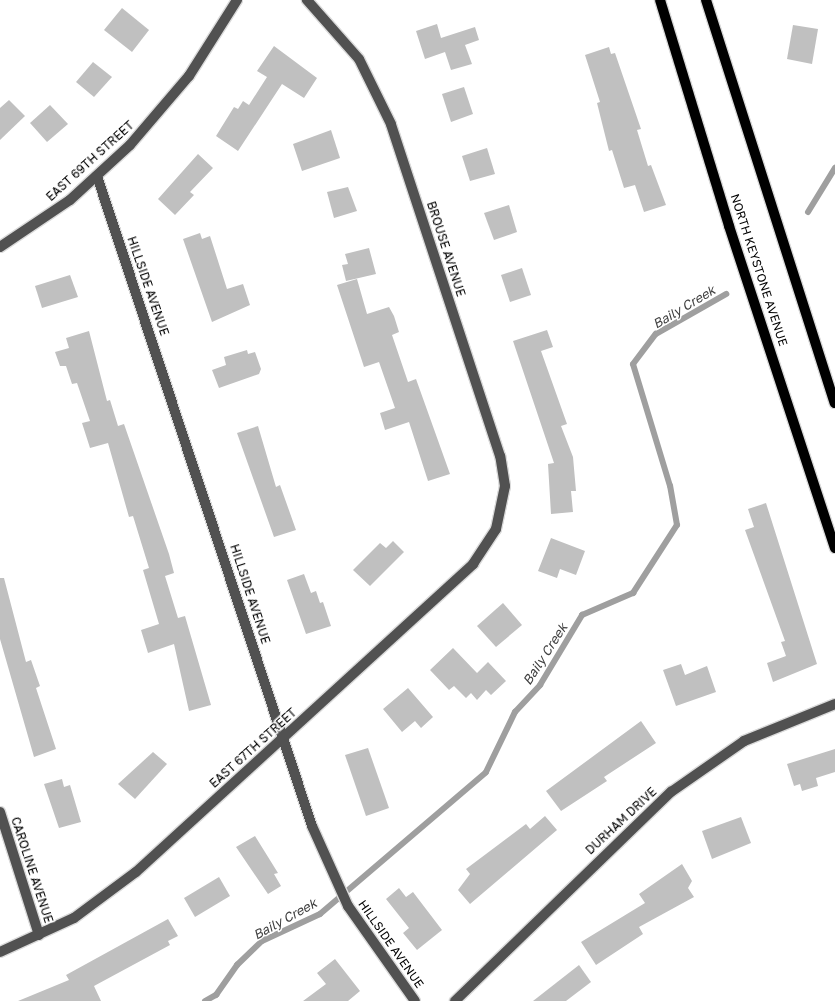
<!DOCTYPE html>
<html>
<head>
<meta charset="utf-8">
<style>
	body { margin:0 }
	#map { position:relative; width:835px; height:1001px; overflow:hidden; background:#fff; font-family:"Golos Text",sans-serif }
	div>[style] { position:absolute }
	[style*='--x'] { left:calc(var(--x)*1px); top:calc(var(--y)*1px); width:calc(var(--w)*1px); rotate:calc(var(--a)*1deg) }
	.stream>* { height:6px; margin:-3px; padding:0 3px; transform-origin:3px; border-radius:3px; background:#9f9f9f }
	.building>* { inset:0; background:#c0c0c0 }
	.roads { filter:drop-shadow(1px 0 #dbdbdb) drop-shadow(-1px 0 #dbdbdb) drop-shadow(0 1px #dbdbdb) drop-shadow(0 -1px #dbdbdb) }
	.minor>* { height:10px; margin:-5px; padding:0 5px; transform-origin:5px; border-radius:5px; background:#515151 }
	.major>* { height:10px; margin:-5px; padding:0 5px; transform-origin:5px; border-radius:5px; background:#000 }
	span { translate:-50% -50%; white-space:nowrap; text-align:center; line-height:1.15; -webkit-text-stroke:3px #fff; paint-order:stroke }
	.street-label { font-size:12px; color:#000 }
	.water-label { font-size:13px; color:#404040; font-style:italic }
</style>
</head>
<body>
<div id="map">
	<div class="stream">
		<div style="--x:808;--y:212;--w:52;--a:-58.5"></div>
		<div style="--x:205;--y:1001;--w:13;--a:-29"></div>
		<div style="--x:216;--y:995;--w:37;--a:-55"></div>
		<div style="--x:237;--y:965;--w:35;--a:-44"></div>
		<div style="--x:262;--y:941;--w:64;--a:-25"></div>
		<div style="--x:320;--y:914;--w:218;--a:-40.5"></div>
		<div style="--x:486;--y:772;--w:67;--a:-64.2"></div>
		<div style="--x:515;--y:712;--w:37;--a:-47"></div>
		<div style="--x:540;--y:685;--w:82;--a:-59"></div>
		<div style="--x:582;--y:615;--w:56;--a:-23.3"></div>
		<div style="--x:633;--y:593;--w:81;--a:-57.1"></div>
		<div style="--x:677;--y:525;--w:40;--a:-100"></div>
		<div style="--x:670;--y:486;--w:127;--a:-106.9"></div>
		<div style="--x:633;--y:364;--w:38;--a:-53"></div>
		<div style="--x:656;--y:334;--w:81;--a:-29.7"></div>
	</div>
	<div class="building">
		<div style="clip-path:polygon(122px 8px,149px 30px,132px 52px,104px 30px)"></div>
		<div style="clip-path:polygon(437px 24px,441px 38px,475px 27px,479px 40px,465px 45px,472px 64px,451px 70px,445px 52px,425px 59px,416px 31px)"></div>
		<div style="clip-path:polygon(793px 25px,818px 29px,812px 64px,787px 59px)"></div>
		<div style="clip-path:polygon(274px 46px,317px 78px,304px 98px,282px 84px,238px 151px,216px 136px,234px 107px,238px 109px,243px 101px,249px 105px,267px 77px,257px 71px)"></div>
		<div style="clip-path:polygon(609px 47px,611px 54px,615px 53px,641px 129px,637px 130px,648px 166px,651px 165px,666px 205px,644px 212px,635px 185px,624px 188px,612px 150px,609px 151px,597px 103px,600px 102px,585px 55px)"></div>
		<div style="clip-path:polygon(93px 62px,112px 77px,94px 97px,76px 82px)"></div>
		<div style="clip-path:polygon(464px 87px,473px 114px,451px 122px,442px 94px)"></div>
		<div style="clip-path:polygon(9px 100px,25px 116px,0 140px,0 108px)"></div>
		<div style="clip-path:polygon(50px 105px,68px 124px,47px 142px,30px 123px)"></div>
		<div style="clip-path:polygon(331px 130px,340px 158px,302px 171px,293px 144px)"></div>
		<div style="clip-path:polygon(487px 148px,495px 174px,470px 181px,462px 156px)"></div>
		<div style="clip-path:polygon(198px 154px,213px 168px,190px 192px,194px 195px,175px 215px,158px 199px)"></div>
		<div style="clip-path:polygon(348px 187px,357px 211px,334px 218px,327px 192px)"></div>
		<div style="clip-path:polygon(509px 205px,517px 232px,494px 240px,484px 213px)"></div>
		<div style="clip-path:polygon(200px 233px,202px 239px,210px 236px,227px 289px,243px 284px,250px 305px,212px 322px,183px 239px)"></div>
		<div style="clip-path:polygon(369px 248px,376px 274px,346px 281px,342px 265px,348px 264px,345px 254px)"></div>
		<div style="clip-path:polygon(522px 268px,531px 295px,510px 302px,501px 275px)"></div>
		<div style="clip-path:polygon(70px 275px,78px 297px,42px 308px,35px 286px)"></div>
		<div style="clip-path:polygon(357px 279px,367px 314px,389px 307px,394px 316px,399px 332px,392px 335px,408px 382px,416px 379px,450px 474px,428px 481px,409px 422px,385px 430px,380px 413px,395px 408px,379px 362px,364px 367px,337px 285px)"></div>
		<div style="clip-path:polygon(547px 330px,553px 347px,541px 351px,567px 424px,561px 426px,573px 457px,576px 491px,571px 491px,573px 512px,551px 514px,548px 464px,554px 463px,513px 341px)"></div>
		<div style="clip-path:polygon(89px 331px,107px 401px,110px 400px,118px 426px,124px 424px,169px 554px,174px 573px,165px 576px,178px 618px,185px 616px,211px 705px,189px 711px,174px 644px,148px 653px,141px 630px,159px 624px,143px 570px,149px 568px,133px 516px,129px 517px,108px 443px,90px 448px,82px 423px,90px 421px,77px 383px,72px 384px,66px 366px,60px 366px,55px 352px,69px 348px,66px 338px)"></div>
		<div style="clip-path:polygon(247px 350px,248px 354px,255px 352px,261px 369px,259px 374px,219px 388px,212px 370px,226px 365px,224px 357px)"></div>
		<div style="clip-path:polygon(258px 426px,276px 487px,280px 485px,296px 530px,274px 537px,237px 433px)"></div>
		<div style="clip-path:polygon(766px 503px,817px 664px,773px 682px,767px 663px,786px 656px,781px 642px,785px 641px,745px 530px,754px 527px,748px 509px)"></div>
		<div style="clip-path:polygon(551px 538px,585px 551px,576px 575px,560px 569px,557px 578px,538px 571px)"></div>
		<div style="clip-path:polygon(393px 541px,404px 552px,370px 586px,353px 570px,380px 543px,386px 548px)"></div>
		<div style="clip-path:polygon(304px 574px,311px 593px,316px 591px,320px 603px,323px 602px,331px 626px,306px 634px,287px 580px)"></div>
		<div style="clip-path:polygon(0 578px,4px 578px,26px 662px,31px 660px,40px 686px,36px 688px,56px 749px,34px 757px,0 639px)"></div>
		<div style="clip-path:polygon(503px 603px,522px 625px,496px 647px,477px 626px)"></div>
		<div style="clip-path:polygon(453px 648px,477px 673px,488px 662px,506px 681px,491px 695px,486px 690px,477px 700px,471px 693px,466px 698px,454px 686px,449px 690px,430px 670px)"></div>
		<div style="clip-path:polygon(681px 664px,685px 675px,707px 666px,716px 692px,676px 706px,663px 670px)"></div>
		<div style="clip-path:polygon(408px 688px,433px 717px,421px 728px,415px 721px,402px 732px,383px 709px)"></div>
		<div style="clip-path:polygon(641px 721px,656px 743px,604px 777px,607px 781px,561px 811px,546px 791px)"></div>
		<div style="clip-path:polygon(368px 748px,389px 808px,366px 816px,345px 755px)"></div>
		<div style="clip-path:polygon(835px 749px,835px 772px,816px 778px,818px 786px,802px 791px,800px 784px,794px 786px,787px 764px)"></div>
		<div style="clip-path:polygon(153px 752px,167px 764px,135px 799px,118px 784px)"></div>
		<div style="clip-path:polygon(62px 779px,64px 787px,70px 785px,81px 822px,59px 828px,44px 784px)"></div>
		<div style="clip-path:polygon(545px 816px,557px 830px,470px 904px,458px 890px,470px 874px,466px 869px,526px 824px,530px 829px)"></div>
		<div style="clip-path:polygon(741px 817px,751px 843px,712px 859px,702px 831px)"></div>
		<div style="clip-path:polygon(255px 836px,278px 873px,274px 874px,281px 886px,268px 894px,236px 847px)"></div>
		<div style="clip-path:polygon(682px 864px,692px 881px,688px 888px,694px 897px,639px 927px,643px 934px,596px 965px,581px 942px,645px 903px,639px 894px)"></div>
		<div style="clip-path:polygon(219px 877px,230px 896px,195px 917px,184px 898px)"></div>
		<div style="clip-path:polygon(399px 888px,406px 897px,413px 892px,442px 930px,417px 950px,403px 933px,409px 928px,386px 899px)"></div>
		<div style="clip-path:polygon(168px 919px,178px 936px,168px 941px,170px 945px,94px 986px,101px 1001px,18px 1001px,69px 980px,66px 975px)"></div>
		<div style="clip-path:polygon(335px 959px,360px 991px,348px 1001px,303px 1001px,326px 984px,317px 973px)"></div>
		<div style="clip-path:polygon(579px 965px,591px 982px,566px 1001px,533px 1001px)"></div>
	</div>
	<div class="roads">
		<div class="minor">
			<div style="--x:97;--y:176;--w:685;--a:71.7"></div>
			<div style="--x:312;--y:826;--w:88;--a:65.8"></div>
			<div style="--x:348;--y:906;--w:116;--a:54.8"></div>
			<div style="--x:0;--y:247;--w:84;--a:-33.9"></div>
			<div style="--x:70;--y:200;--w:81;--a:-42.5"></div>
			<div style="--x:130;--y:145;--w:91;--a:-49.5"></div>
			<div style="--x:189;--y:76;--w:90;--a:-57.7"></div>
			<div style="--x:0;--y:812;--w:129;--a:72.4"></div>
			<div style="--x:0;--y:952;--w:81;--a:-24.7"></div>
			<div style="--x:74;--y:918;--w:77;--a:-36.6"></div>
			<div style="--x:136;--y:872;--w:457;--a:-42.4"></div>
			<div style="--x:473;--y:564;--w:42;--a:-56.7"></div>
			<div style="--x:496;--y:529;--w:44;--a:-78.2"></div>
			<div style="--x:505;--y:486;--w:30;--a:-99"></div>
			<div style="--x:500;--y:456;--w:349;--a:-108.2"></div>
			<div style="--x:391;--y:124;--w:72;--a:-116.2"></div>
			<div style="--x:359;--y:59;--w:79;--a:-131.4"></div>
			<div style="--x:455;--y:1001;--w:301;--a:-44.1"></div>
			<div style="--x:671;--y:792;--w:89;--a:-34.9"></div>
			<div style="--x:744;--y:741;--w:98;--a:-22.1"></div>
		</div>
		<div class="major">
			<div style="--x:660;--y:0;--w:236;--a:73"></div>
			<div style="--x:729;--y:226;--w:339;--a:71.8"></div>
			<div style="--x:706;--y:0;--w:423;--a:72.3"></div>
		</div>
	</div>
	<div class="street-label">
		<span style="left:90px;top:161px;rotate:-42deg">EAST 69TH STREET</span>
		<span style="left:446px;top:249px;rotate:72deg">BROUSE AVENUE</span>
		<span style="left:759px;top:270px;rotate:72deg">NORTH KEYSTONE AVENUE</span>
		<span style="left:148px;top:286px;rotate:71deg">HILLSIDE AVENUE</span>
		<span style="left:250px;top:594px;rotate:72deg">HILLSIDE AVENUE</span>
		<span style="left:253px;top:748px;rotate:-42deg">EAST 67TH STREET</span>
		<span style="left:621px;top:821px;rotate:-43deg">DURHAM DRIVE</span>
		<span style="left:32px;top:870px;rotate:72deg">CAROLINE AVENUE</span>
		<span style="left:391px;top:944px;rotate:55deg">HILLSIDE AVENUE</span>
	</div>
	<div class="water-label">
		<span style="left:684px;top:307px;rotate:-31deg">Baily Creek</span>
		<span style="left:545px;top:654px;rotate:-57deg">Baily Creek</span>
		<span style="left:285px;top:919px;rotate:-29deg">Baily Creek</span>
	</div>
</div>
</body>
</html>
